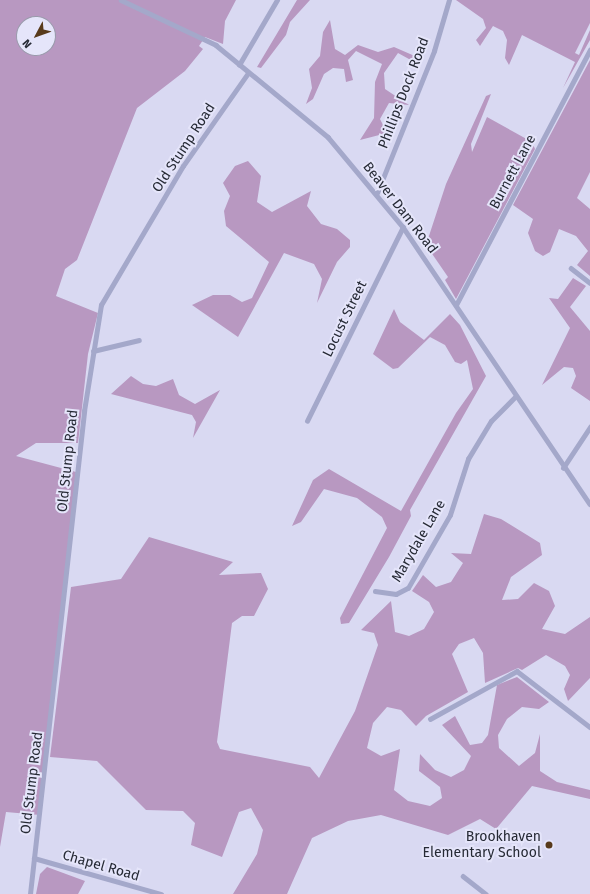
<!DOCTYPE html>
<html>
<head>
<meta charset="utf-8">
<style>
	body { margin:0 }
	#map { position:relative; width:590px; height:894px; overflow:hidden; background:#d9d9f2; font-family:"Fira Sans",sans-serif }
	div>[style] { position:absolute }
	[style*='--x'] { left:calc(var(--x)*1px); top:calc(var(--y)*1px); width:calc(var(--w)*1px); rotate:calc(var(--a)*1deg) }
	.green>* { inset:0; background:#b898c1 }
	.minor>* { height:4.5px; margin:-2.25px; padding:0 2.25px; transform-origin:2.25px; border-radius:2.25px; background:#a4a8ca }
	.dots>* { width:11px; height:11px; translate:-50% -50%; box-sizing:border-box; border:2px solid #e5e5fa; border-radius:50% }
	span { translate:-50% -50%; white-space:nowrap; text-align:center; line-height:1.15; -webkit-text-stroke:4px #e5e5fa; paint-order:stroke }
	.street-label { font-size:14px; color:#262a35 }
	.poi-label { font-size:14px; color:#262a35 }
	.right { translate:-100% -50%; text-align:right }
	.north { position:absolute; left:16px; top:16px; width:40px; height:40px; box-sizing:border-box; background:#e5e5fa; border:1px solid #999aab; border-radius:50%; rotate:229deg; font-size:11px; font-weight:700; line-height:16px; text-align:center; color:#262a35 }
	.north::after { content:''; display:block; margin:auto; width:14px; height:18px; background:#583a1b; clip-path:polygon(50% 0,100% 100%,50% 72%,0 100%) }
</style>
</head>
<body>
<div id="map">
	<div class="green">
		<div style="clip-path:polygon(evenodd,0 0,236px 0,225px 21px,223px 44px,205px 37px,199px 46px,203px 49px,185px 71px,137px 108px,77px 260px,65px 269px,56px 296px,98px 313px,88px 354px,78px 443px,36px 443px,16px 456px,76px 472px,40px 815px,6px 812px,0 847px,0 0,24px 24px,48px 24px,48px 48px,24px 48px,24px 24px)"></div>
		<div style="clip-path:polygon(297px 0,310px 0,290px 22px,286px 35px,261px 68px,257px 67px)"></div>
		<div style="clip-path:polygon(456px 0,590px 0,590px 23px,575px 53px,579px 55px,590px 30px,590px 40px,563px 88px,575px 62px,522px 35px,509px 65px,505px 58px,507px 40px,503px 31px,493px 26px,480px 46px,476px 40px,486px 28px,483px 19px)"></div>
		<div style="clip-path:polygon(330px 20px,335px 49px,345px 55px,358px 45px,378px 52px,394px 47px,417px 57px,418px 64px,398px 53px,384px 73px,385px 89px,409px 105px,389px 103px,380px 119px,387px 133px,360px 140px,374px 118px,375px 82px,382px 64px,356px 51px,348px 60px,353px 80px,346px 82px,344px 69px,333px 68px,324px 74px,313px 99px,306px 104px,312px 88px,309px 69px,320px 56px,323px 32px)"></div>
		<div style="clip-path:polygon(590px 60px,590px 172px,577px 198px,590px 209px,590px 276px,577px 265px,588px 251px,576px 236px,559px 229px,550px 252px,543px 256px,535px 251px,528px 233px,533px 219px,513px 205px)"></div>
		<div style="clip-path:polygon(491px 94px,471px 144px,472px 152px,487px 117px,532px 142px,535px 149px,456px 299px,445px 280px,448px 277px,426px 245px,446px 184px,486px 96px)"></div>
		<div style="clip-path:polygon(248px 161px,261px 176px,257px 202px,272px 212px,311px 191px,307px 206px,321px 224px,337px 229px,350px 240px,350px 247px,337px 262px,317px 303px,322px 279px,314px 264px,284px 253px,238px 337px,192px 305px,213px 295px,230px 295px,242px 302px,252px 298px,269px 262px,226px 226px,224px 211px,230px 196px,223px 183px,235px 166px)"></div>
		<div style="clip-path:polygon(573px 278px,586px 286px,570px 307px,590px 331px,590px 401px,571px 388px,576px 376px,573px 368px,564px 367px,542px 385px,570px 328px,549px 298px,558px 299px)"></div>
		<div style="clip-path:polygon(394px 309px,400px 322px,424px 340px,450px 314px,460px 325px,486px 376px,410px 510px,411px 516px,389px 557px,349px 623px,341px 624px,340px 618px,387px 528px,382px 517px,357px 498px,324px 489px,301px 522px,292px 526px,313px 480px,329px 469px,401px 511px,456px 413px,473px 389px,467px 360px,461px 364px,455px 362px,445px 345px,430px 337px,398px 368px,393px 369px,373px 354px)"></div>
		<div style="clip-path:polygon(131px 376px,143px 384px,156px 386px,173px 379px,179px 395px,195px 404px,220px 390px,193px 438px,196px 422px,192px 415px,111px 394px)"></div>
		<div style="clip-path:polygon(484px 514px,501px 519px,540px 543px,542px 555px,511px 577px,502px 600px,518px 599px,534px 583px,549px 591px,555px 606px,542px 629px,565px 634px,590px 617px,590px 678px,568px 701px,564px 689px,570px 675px,565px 666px,546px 655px,522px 670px,518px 668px,485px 683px,483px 653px,474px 638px,459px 644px,452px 654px,468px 692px,426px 716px,416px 726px,401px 710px,387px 707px,373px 723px,367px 748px,381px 756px,400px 749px,394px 790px,408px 801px,430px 806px,442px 798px,440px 787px,419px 771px,420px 754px,435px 770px,451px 777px,464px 770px,471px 756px,442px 725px,455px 716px,470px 745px,482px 743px,488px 735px,497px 685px,517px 677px,549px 702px,539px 709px,522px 707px,507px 719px,498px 735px,499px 748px,519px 766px,535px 753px,540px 734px,540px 771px,557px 782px,590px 790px,590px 799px,532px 786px,496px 829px,480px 819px,448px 835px,381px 815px,348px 821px,312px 838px,287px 894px,233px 894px,257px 854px,263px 830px,251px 808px,239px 812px,222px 857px,191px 845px,195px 823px,183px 811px,146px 810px,97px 761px,50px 757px,71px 587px,121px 579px,149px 537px,233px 562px,219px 575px,261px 573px,268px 589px,254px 616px,242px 616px,232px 623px,217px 742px,220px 749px,310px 767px,319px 778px,355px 711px,378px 645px,374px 633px,361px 630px,391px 601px,395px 632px,409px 636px,424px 629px,434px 612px,429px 602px,412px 591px,423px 575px,436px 587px,451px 582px,463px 563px,451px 553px,471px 554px)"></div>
		<div style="clip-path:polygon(47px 867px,85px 881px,78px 894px,36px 894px,40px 874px)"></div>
	</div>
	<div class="minor">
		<div style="--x:121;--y:0;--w:105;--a:25.3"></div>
		<div style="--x:216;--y:45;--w:145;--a:39.4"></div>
		<div style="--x:328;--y:137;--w:117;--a:50.2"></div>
		<div style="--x:403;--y:227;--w:334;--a:56"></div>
		<div style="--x:239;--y:65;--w:75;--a:-59.7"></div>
		<div style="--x:377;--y:193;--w:153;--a:-68.1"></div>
		<div style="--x:434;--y:51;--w:53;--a:-73.6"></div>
		<div style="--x:571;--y:268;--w:24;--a:38"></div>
		<div style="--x:456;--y:305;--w:288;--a:-62.3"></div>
		<div style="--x:93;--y:351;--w:47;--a:-13.4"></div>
		<div style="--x:307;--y:421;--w:216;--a:-63.7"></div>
		<div style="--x:563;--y:468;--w:49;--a:-56.6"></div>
		<div style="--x:375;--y:591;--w:21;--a:8"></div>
		<div style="--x:396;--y:594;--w:13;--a:-27"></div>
		<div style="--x:408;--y:588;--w:84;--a:-60.1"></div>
		<div style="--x:450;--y:515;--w:59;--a:-72.2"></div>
		<div style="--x:468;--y:459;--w:44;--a:-58.8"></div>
		<div style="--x:491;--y:421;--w:35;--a:-45"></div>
		<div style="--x:430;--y:719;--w:99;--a:-28.9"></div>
		<div style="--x:517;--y:671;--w:92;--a:37.5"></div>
		<div style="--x:34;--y:858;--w:132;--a:15.8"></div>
		<div style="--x:463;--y:876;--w:29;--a:38"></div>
		<div style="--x:30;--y:894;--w:486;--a:-83.6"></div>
		<div style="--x:84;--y:411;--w:107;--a:-80.9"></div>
		<div style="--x:101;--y:305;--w:161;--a:-59.5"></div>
		<div style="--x:183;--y:166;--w:113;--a:-55"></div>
	</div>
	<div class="dots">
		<div style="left:549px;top:845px;background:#583a1b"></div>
	</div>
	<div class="street-label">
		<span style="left:404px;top:93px;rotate:-69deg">Phillips Dock Road</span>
		<span style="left:184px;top:148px;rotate:-57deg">Old Stump Road</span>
		<span style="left:513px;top:172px;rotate:-62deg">Burnett Lane</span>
		<span style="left:400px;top:208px;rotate:52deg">Beaver Dam Road</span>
		<span style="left:345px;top:319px;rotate:-64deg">Locust Street</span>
		<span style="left:68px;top:461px;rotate:-84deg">Old Stump Road</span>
		<span style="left:419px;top:541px;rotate:-60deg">Marydale Lane</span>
		<span style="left:32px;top:783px;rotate:-83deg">Old Stump Road</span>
		<span style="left:101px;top:866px;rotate:16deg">Chapel Road</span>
	</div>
	<div class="poi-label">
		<span class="right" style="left:541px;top:845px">Brookhaven<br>Elementary School</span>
	</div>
	<div class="north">N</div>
</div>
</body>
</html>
